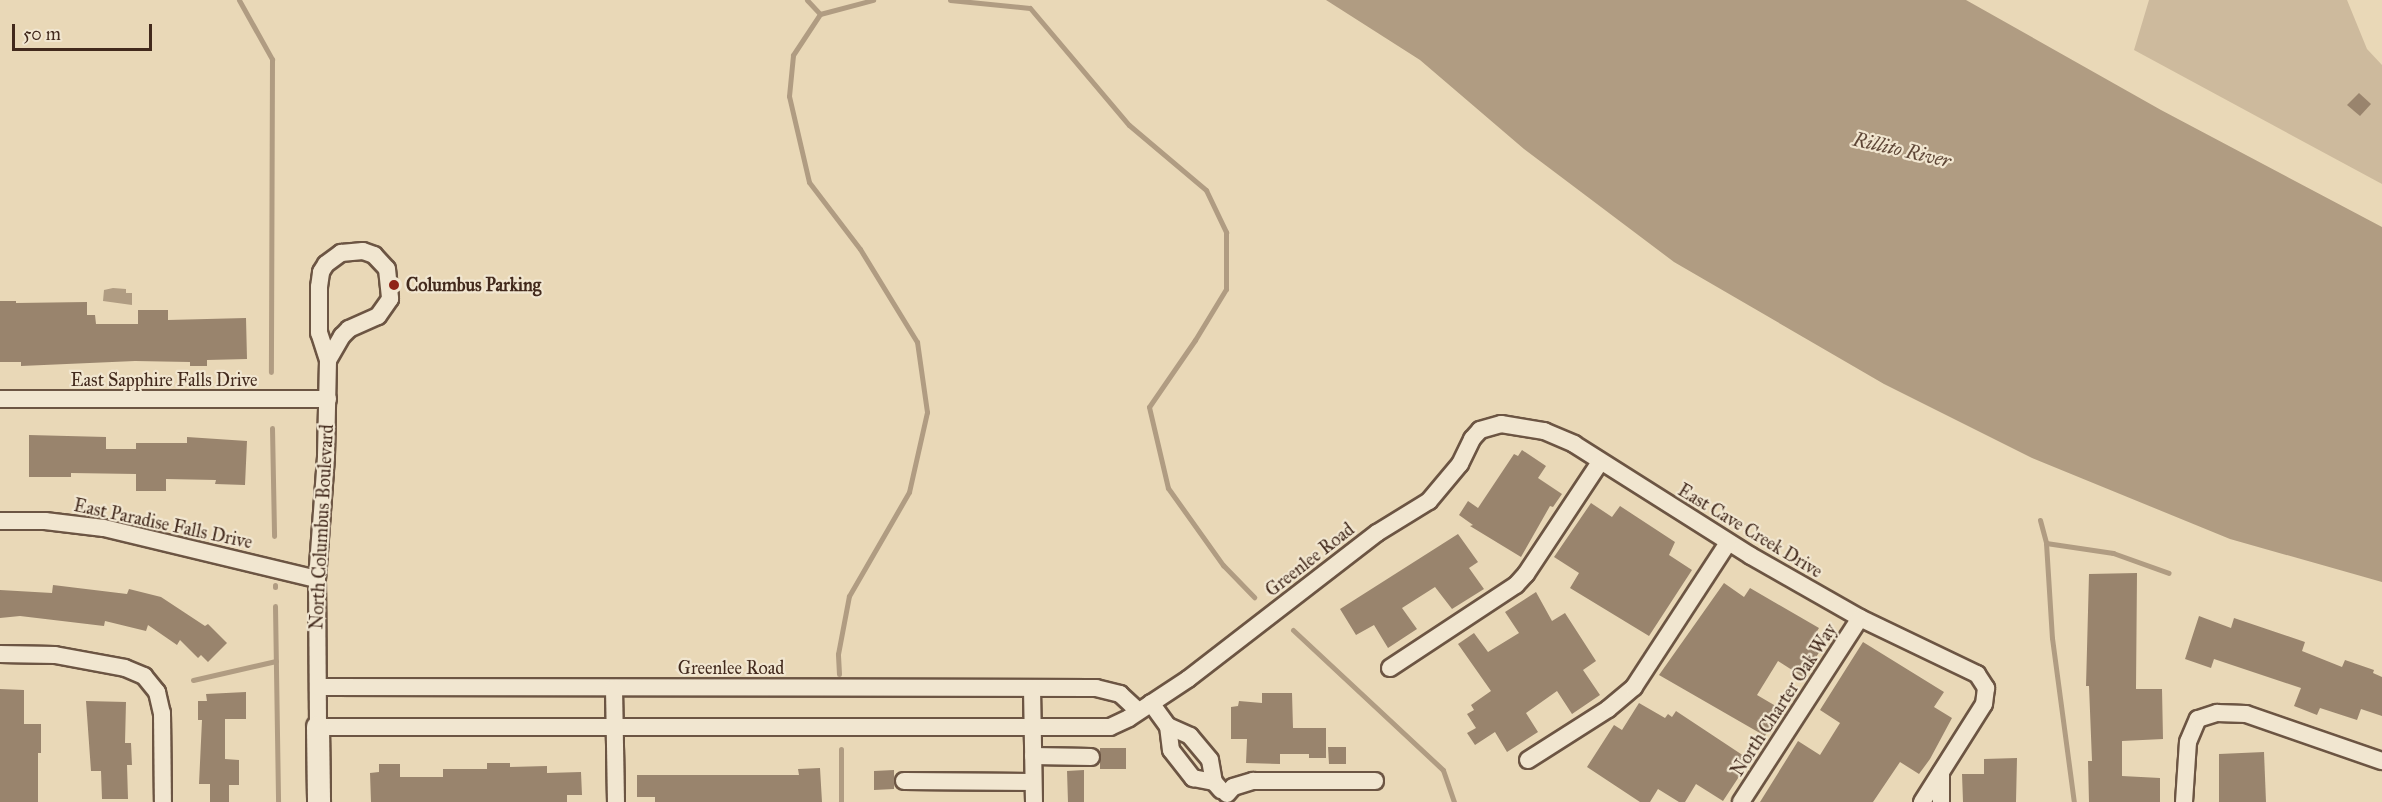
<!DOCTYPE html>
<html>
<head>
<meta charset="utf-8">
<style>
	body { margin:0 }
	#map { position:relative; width:2382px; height:802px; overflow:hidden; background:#e9d8b7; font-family:"IM FELL Great Primer",serif }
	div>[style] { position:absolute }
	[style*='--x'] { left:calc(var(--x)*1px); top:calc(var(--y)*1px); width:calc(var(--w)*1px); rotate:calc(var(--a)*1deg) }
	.green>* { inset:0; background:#cdba9d }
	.water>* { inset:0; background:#b09c82 }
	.stream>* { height:5px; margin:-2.5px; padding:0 2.5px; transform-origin:2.5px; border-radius:2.5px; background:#b09c82 }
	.building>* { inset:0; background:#99846d }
	.roads { filter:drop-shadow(2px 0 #6c5543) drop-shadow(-2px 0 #6c5543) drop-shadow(0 2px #6c5543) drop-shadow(0 -2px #6c5543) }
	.street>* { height:16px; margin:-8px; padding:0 8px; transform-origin:8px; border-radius:8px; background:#f1e6d0 }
	.secondary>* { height:22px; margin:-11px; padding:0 11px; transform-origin:11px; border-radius:11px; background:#f1e6d0 }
	.dots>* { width:16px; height:16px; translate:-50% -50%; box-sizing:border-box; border:3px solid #f1e6d0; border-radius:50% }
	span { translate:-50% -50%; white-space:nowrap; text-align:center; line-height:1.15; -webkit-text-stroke:4.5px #f1e6d0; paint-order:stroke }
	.poi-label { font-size:18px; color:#42291c; font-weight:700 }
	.left { translate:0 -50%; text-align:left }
	.street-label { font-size:18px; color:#42291c }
	.water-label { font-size:20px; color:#5e4636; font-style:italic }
	.scale { position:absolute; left:12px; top:24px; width:140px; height:27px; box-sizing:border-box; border:3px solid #42291c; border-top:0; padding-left:8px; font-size:18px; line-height:21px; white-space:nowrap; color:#42291c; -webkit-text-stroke:4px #f1e6d0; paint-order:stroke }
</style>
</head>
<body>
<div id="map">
	<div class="green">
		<div style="clip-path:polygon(2149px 0,2347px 0,2367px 49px,2382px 65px,2382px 184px,2134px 50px)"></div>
	</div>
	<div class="water">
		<div style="clip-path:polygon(1326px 0,1966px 0,2161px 110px,2382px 227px,2382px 582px,2230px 539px,2032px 458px,1884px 384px,1674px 262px,1524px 149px,1420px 60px)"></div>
		<div style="clip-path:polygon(113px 288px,126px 289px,126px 293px,132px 293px,132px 305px,103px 301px,104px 290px)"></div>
	</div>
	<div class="stream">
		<div style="--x:239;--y:0;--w:68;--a:60.8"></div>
		<div style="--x:272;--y:59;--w:313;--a:90.2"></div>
		<div style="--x:807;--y:0;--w:19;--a:47"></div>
		<div style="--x:950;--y:0;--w:80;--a:5.7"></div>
		<div style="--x:1030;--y:8;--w:153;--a:49.8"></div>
		<div style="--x:1129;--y:125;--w:101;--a:40.2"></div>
		<div style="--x:1206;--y:190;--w:47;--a:64.5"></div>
		<div style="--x:1226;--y:232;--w:57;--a:90"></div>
		<div style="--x:1226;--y:289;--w:60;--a:121.3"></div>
		<div style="--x:1195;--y:340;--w:81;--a:124.5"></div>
		<div style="--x:1149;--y:407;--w:83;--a:76.8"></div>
		<div style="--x:1168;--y:488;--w:95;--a:54.5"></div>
		<div style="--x:1223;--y:565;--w:45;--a:45.9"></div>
		<div style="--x:272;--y:428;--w:108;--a:88.9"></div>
		<div style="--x:2040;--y:520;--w:24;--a:75"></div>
		<div style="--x:2046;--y:543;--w:68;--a:8.5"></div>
		<div style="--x:2113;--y:553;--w:59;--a:19.7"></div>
		<div style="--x:2046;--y:543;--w:95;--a:86.4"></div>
		<div style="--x:2052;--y:638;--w:165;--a:82.4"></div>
		<div style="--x:275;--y:585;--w:2;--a:90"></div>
		<div style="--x:275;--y:606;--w:196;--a:89.1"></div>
		<div style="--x:1293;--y:630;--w:205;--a:43"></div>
		<div style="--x:1443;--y:770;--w:34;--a:71"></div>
		<div style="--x:839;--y:674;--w:20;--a:-93"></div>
		<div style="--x:838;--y:654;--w:59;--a:-79.3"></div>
		<div style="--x:849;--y:596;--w:120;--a:-60"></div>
		<div style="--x:909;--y:492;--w:82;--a:-77.3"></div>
		<div style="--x:927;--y:412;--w:71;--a:-98.1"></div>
		<div style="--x:917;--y:342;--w:109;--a:-121.5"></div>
		<div style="--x:860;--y:249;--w:84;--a:-127.3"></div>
		<div style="--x:809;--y:182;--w:88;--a:-103.1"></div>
		<div style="--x:789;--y:96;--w:41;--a:-84.4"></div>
		<div style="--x:793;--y:55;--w:49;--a:-56.6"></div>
		<div style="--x:820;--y:14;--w:55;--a:-14.8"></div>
		<div style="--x:193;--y:680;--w:85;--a:-12.9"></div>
		<div style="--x:841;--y:749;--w:53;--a:90"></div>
	</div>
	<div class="building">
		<div style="clip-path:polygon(2359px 93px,2371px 104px,2360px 116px,2347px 105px)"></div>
		<div style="clip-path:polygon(0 301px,16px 301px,16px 303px,87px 302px,87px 315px,95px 315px,96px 324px,138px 324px,138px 310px,168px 310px,168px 320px,246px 318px,247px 359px,207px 360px,207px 366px,190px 366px,190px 362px,135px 361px,21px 366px,21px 362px,0 362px)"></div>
		<div style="clip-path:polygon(29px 435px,106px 437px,106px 449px,136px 449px,136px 443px,187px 443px,187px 437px,247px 441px,245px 485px,215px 484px,216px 480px,166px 479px,166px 491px,136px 491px,136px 474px,71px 473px,71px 477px,29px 477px)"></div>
		<div style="clip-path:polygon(1522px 450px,1546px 466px,1538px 478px,1562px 494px,1553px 507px,1550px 506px,1521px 557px,1470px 526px,1473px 525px,1459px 515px,1468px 501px,1478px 508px,1514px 454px,1518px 456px)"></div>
		<div style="clip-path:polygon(1591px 503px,1612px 517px,1620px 506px,1675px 542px,1669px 555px,1692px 570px,1649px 636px,1570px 588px,1579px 573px,1554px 557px)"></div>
		<div style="clip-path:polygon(1458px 534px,1478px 562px,1469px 568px,1484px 589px,1452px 609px,1435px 587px,1402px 608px,1417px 629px,1388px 648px,1374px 625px,1356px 635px,1340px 609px)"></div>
		<div style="clip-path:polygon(2137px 573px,2136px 689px,2162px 689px,2163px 739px,2122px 741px,2122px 776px,2160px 778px,2160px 802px,2089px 802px,2088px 761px,2092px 761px,2089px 686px,2086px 686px,2089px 574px)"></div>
		<div style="clip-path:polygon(1724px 583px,1744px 597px,1750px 588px,1819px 628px,1811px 641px,1822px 648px,1803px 677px,1778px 661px,1757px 695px,1781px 709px,1765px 736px,1659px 675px)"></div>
		<div style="clip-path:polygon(53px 585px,127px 594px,129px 589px,161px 597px,205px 626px,208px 624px,227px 643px,208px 662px,201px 655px,198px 658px,180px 640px,177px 645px,148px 625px,146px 631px,105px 621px,104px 626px,20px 616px,0 618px,0 590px,52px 593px)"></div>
		<div style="clip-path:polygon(1536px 592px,1552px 621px,1565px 613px,1596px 661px,1583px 670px,1600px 695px,1572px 714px,1557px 691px,1526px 713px,1538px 732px,1507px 752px,1495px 732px,1475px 745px,1467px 733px,1476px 728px,1467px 714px,1474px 710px,1471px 705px,1491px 691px,1458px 644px,1474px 633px,1488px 652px,1519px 633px,1505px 612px)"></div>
		<div style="clip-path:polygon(2199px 616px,2231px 628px,2234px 618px,2305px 642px,2302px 651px,2342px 667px,2345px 660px,2374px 670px,2373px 673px,2382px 677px,2382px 716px,2361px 709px,2357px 720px,2320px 708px,2317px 715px,2294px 706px,2301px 688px,2214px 659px,2211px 668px,2185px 659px)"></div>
		<div style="clip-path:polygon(1863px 642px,1944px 692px,1934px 707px,1952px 718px,1930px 759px,1919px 774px,1900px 762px,1873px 802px,1760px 802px,1798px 741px,1820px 755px,1840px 723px,1820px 710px)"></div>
		<div style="clip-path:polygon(0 689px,24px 690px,24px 724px,41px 724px,41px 753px,38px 753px,38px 802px,0 802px)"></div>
		<div style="clip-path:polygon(246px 692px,246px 719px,225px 719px,225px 759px,239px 760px,239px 785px,229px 785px,229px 802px,210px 802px,210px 784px,199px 784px,202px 720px,198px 720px,198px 701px,207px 701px,206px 694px)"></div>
		<div style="clip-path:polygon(1262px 693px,1292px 693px,1293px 728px,1326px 728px,1326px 758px,1309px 758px,1309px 754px,1280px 754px,1280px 764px,1246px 763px,1247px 739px,1231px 739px,1231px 707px,1238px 706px,1239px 701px,1262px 703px)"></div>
		<div style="clip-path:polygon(86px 701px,126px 702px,125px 743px,131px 743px,132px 765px,127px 765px,128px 799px,102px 799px,101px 771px,91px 771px)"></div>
		<div style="clip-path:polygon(1639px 703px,1665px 718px,1668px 714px,1672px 717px,1676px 711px,1750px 760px,1723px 801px,1696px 784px,1685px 802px,1679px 802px,1658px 789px,1650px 802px,1640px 802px,1587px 767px,1614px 725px,1622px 730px)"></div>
		<div style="clip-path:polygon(1328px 747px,1346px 747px,1346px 764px,1329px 764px)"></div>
		<div style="clip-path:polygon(1100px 748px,1126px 748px,1126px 769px,1100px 769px)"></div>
		<div style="clip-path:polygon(2264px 752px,2266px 802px,2219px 802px,2219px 754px)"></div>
		<div style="clip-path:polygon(2017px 758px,2016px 802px,1963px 802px,1962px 774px,1984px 774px,1984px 759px)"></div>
		<div style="clip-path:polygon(487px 763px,510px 763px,510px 767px,547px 766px,547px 773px,581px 772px,582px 795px,567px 795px,567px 802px,371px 802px,370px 773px,379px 772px,379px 764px,400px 764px,400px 777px,443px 777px,443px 769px,487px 769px)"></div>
		<div style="clip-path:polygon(820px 768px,822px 802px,655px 802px,655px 797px,637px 797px,637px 775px,799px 775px,798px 769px)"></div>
		<div style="clip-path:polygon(894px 770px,894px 789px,874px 790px,874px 771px)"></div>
		<div style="clip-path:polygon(1084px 770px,1084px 802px,1068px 802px,1067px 771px)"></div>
	</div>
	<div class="roads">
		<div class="street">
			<div style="--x:328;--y:360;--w:28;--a:-108"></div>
			<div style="--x:319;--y:333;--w:46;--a:-90"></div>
			<div style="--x:319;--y:287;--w:15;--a:-82"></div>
			<div style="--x:321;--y:272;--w:9;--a:-58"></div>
			<div style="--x:326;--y:264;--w:19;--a:-36"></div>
			<div style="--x:341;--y:253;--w:22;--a:-5"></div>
			<div style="--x:363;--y:251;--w:12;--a:20"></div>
			<div style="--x:374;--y:255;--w:19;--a:47"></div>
			<div style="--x:387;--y:269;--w:30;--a:84"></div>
			<div style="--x:390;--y:299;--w:21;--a:125"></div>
			<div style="--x:378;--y:316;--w:32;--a:156"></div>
			<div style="--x:349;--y:329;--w:10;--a:135"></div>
			<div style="--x:342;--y:336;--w:28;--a:120"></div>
			<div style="--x:328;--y:360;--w:97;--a:91.2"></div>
			<div style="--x:326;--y:457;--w:122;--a:94.2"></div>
			<div style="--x:317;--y:579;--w:148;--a:89.6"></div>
			<div style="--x:318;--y:727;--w:792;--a:0"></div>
			<div style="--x:1110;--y:727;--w:21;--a:-25"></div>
			<div style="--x:1129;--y:718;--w:71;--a:-33.5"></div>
			<div style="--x:1188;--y:679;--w:239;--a:-37.7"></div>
			<div style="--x:1377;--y:533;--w:61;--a:-31.6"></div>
			<div style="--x:1429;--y:501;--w:48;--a:-50"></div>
			<div style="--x:1460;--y:464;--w:28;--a:-64"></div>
			<div style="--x:1472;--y:439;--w:12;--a:-48"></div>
			<div style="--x:1480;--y:430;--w:22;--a:-16"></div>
			<div style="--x:1501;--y:424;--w:44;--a:9.2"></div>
			<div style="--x:1544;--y:431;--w:33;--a:23"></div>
			<div style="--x:1574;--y:444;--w:209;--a:32.3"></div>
			<div style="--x:1751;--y:556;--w:125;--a:29.6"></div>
			<div style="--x:1860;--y:618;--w:130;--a:25.6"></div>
			<div style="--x:1977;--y:674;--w:17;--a:57"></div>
			<div style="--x:1986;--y:688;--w:16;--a:97"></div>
			<div style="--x:1984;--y:704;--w:116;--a:122.3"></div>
			<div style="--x:0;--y:399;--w:328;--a:0"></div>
			<div style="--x:0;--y:521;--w:45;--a:0"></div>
			<div style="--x:45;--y:521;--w:59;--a:6.8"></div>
			<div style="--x:104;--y:528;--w:219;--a:13.5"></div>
			<div style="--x:0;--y:654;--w:55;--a:1"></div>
			<div style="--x:55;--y:655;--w:71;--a:10.5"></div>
			<div style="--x:125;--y:668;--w:21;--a:23"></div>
			<div style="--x:144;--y:676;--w:21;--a:51"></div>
			<div style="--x:157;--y:692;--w:22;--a:77"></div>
			<div style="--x:162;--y:713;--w:89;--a:89.4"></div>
			<div style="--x:1390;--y:668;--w:151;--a:-33.4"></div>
			<div style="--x:1516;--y:585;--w:15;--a:-48"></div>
			<div style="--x:1526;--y:574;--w:134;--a:-56.5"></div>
			<div style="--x:318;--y:687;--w:778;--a:0.07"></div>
			<div style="--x:1096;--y:688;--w:25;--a:14"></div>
			<div style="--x:1120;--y:694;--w:23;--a:43"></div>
			<div style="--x:614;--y:688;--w:114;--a:89"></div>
			<div style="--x:1032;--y:688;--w:114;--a:89"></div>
			<div style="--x:1151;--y:703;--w:29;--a:54"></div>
			<div style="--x:1168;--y:726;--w:24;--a:83"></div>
			<div style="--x:1171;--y:750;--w:36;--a:52"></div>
			<div style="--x:1193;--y:778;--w:21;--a:11"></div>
			<div style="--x:1168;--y:726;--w:24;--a:24"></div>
			<div style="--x:1190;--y:736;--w:31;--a:50"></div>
			<div style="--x:1210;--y:760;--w:22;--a:80"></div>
			<div style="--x:1214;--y:782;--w:11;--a:49"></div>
			<div style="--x:1033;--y:756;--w:58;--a:1"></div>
			<div style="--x:1528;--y:760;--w:95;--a:-32.5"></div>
			<div style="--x:1608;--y:709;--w:34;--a:-40"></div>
			<div style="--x:1634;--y:687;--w:172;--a:-56.9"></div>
			<div style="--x:1941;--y:773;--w:29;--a:90"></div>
			<div style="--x:904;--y:781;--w:129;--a:0.4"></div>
			<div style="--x:1227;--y:794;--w:9;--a:-49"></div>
			<div style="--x:1233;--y:787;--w:21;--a:-17"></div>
			<div style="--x:1253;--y:781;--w:122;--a:0"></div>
			<div style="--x:1741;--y:802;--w:219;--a:-57.1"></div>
			<div style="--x:2184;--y:802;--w:60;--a:-86.2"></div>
			<div style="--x:2188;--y:742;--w:25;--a:-67"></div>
			<div style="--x:2198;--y:719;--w:20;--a:-18"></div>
			<div style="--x:2217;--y:713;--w:29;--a:2"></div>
			<div style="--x:2246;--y:714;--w:144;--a:19.1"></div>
		</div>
		<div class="secondary">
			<div style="--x:318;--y:727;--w:75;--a:89.2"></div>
		</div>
	</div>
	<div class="dots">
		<div style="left:394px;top:285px;background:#8f2418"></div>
	</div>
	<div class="poi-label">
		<span class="left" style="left:406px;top:285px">Columbus Parking</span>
	</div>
	<div class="street-label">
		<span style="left:164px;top:380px">East Sapphire Falls Drive</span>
		<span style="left:163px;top:524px;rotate:12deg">East Paradise Falls Drive</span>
		<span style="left:322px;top:527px;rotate:-87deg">North Columbus Boulevard</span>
		<span style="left:1750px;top:531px;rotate:31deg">East Cave Creek Drive</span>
		<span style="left:1310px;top:560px;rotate:-38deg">Greenlee Road</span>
		<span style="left:731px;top:668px">Greenlee Road</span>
		<span style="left:1784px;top:700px;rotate:-57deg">North Charter Oak Way</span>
	</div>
	<div class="water-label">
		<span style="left:1902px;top:150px;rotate:13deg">Rillito River</span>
	</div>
	<div class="scale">50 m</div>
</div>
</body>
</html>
